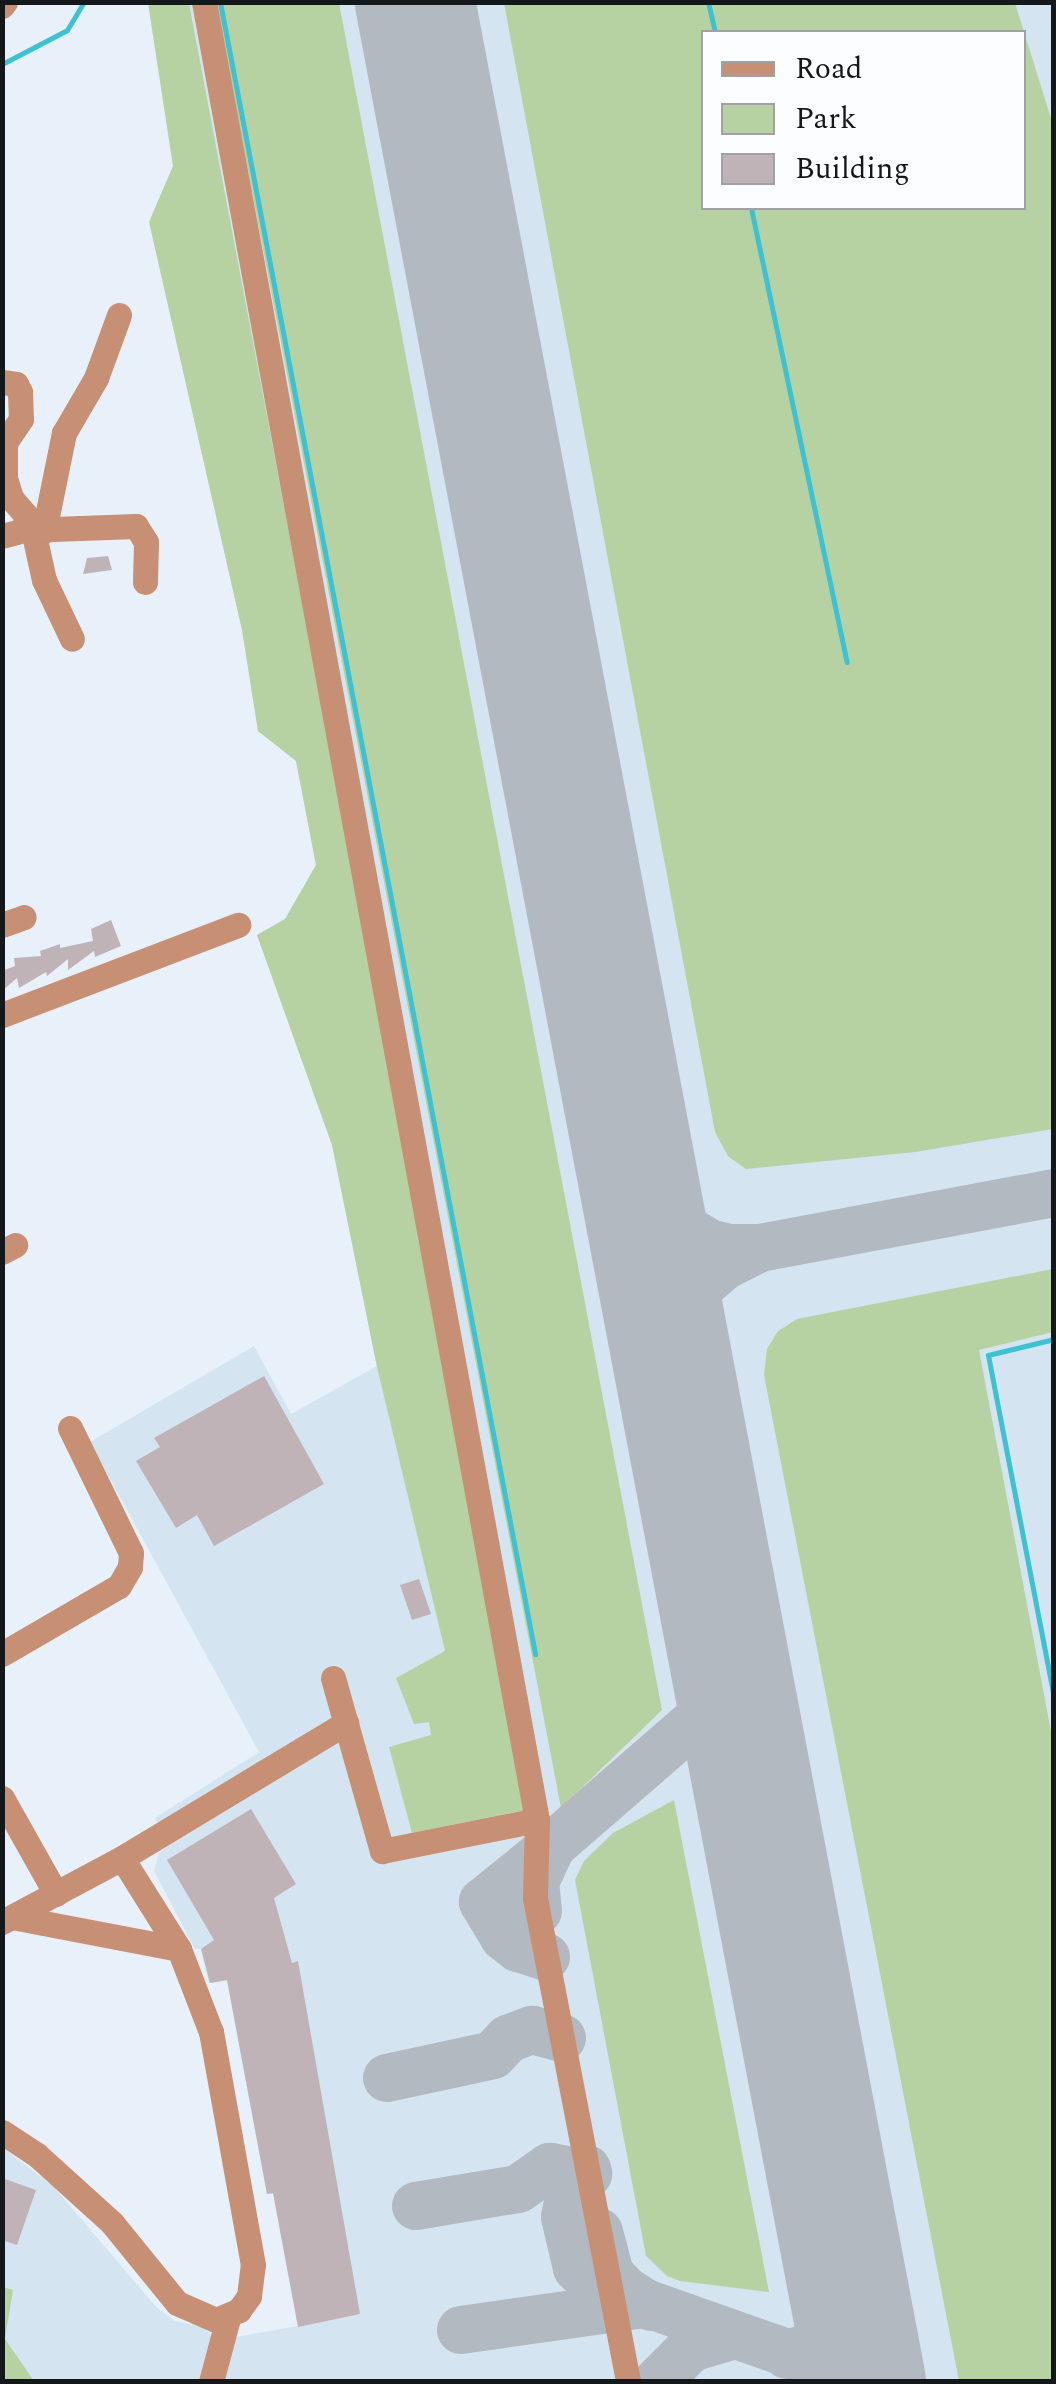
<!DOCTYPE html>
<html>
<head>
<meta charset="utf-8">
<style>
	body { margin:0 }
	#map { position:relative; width:1056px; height:2384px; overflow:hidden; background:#e8f1f9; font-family:Spectral,serif }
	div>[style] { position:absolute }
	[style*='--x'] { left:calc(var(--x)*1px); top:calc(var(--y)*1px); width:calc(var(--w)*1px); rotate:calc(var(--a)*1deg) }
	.built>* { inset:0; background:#d4e4f1 }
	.green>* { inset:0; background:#b7d2a2 }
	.stream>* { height:5px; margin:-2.5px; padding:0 2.5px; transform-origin:2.5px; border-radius:2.5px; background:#3cc2d2 }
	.taxiway>* { height:48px; margin:-24px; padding:0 24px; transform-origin:24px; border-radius:24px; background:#b2b9c0 }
	.runway>* { height:120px; margin:-60px; padding:0 60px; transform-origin:60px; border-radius:60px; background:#b2b9c0 }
	.building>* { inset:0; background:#bfb3b8 }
	.minor>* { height:25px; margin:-12.5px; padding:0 12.5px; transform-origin:12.5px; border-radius:12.5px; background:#c78f73 }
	span { translate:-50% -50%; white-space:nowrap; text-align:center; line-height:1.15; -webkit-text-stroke:10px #fbfdff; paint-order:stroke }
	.frame { position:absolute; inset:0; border:5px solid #15181b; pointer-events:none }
	.legend { position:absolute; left:701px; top:30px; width:325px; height:180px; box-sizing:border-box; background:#fbfdff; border:2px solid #9fa1a4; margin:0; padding:12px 18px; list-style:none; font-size:30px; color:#15181b }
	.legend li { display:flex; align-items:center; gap:20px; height:50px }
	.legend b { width:50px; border:2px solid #9fa1a4 }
</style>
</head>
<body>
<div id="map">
	<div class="built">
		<div style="clip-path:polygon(evenodd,148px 3px,1053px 3px,1053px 2381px,3px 2382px,3px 2148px,54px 2187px,157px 2308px,175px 2321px,205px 2327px,212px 2337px,224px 2339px,298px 2326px,273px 2194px,267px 2194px,227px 1981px,209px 1983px,201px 1949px,195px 1949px,154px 1871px,159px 1853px,171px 1843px,155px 1818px,259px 1752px,90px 1442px,254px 1346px,291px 1414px,377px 1366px,332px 1145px,257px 935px,285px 919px,316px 865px,296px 761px,258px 731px,242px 630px,149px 222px,173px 166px,148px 3px,704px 32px,1024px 32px,1024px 208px,704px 208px,704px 32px)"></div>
	</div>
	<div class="green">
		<div style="clip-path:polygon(148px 3px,189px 3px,530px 1809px,412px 1833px,389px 1747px,431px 1735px,429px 1722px,414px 1724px,396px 1678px,445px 1651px,377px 1367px,332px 1145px,257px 935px,285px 919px,316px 865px,296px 761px,258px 731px,242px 630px,149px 222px,173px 166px)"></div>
		<div style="clip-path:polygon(216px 3px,339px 3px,662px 1710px,561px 1808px)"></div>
		<div style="clip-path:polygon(evenodd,504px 3px,1015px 3px,1054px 128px,1053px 1129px,915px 1152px,746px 1169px,728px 1156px,715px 1132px,504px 3px,1024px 32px,1024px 208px,704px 208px,704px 32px,1024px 32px)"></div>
		<div style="clip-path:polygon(1053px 1269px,1053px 1332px,979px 1350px,1053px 1742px,1053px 2381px,959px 2381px,764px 1375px,767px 1349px,778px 1331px,797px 1319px)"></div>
		<div style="clip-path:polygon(674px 1800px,769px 2292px,680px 2281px,667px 2276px,646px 2256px,575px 1880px,584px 1861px,613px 1833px)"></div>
		<div style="clip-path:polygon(3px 2287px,13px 2290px,5px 2339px,34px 2381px,3px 2381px)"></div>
	</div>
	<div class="stream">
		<div style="--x:220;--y:2;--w:1682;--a:79.2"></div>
		<div style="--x:708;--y:2;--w:31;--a:77"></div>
		<div style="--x:2;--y:64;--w:73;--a:-27.6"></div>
		<div style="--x:67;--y:30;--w:33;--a:-59"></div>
		<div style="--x:751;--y:208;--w:464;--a:78.1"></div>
		<div style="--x:1054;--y:1339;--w:68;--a:166.4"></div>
		<div style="--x:988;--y:1355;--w:348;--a:79.1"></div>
	</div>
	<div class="taxiway">
		<div style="--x:635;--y:1165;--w:45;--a:60.6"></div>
		<div style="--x:657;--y:1204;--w:23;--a:49"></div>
		<div style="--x:672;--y:1221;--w:43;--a:30.7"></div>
		<div style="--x:709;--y:1243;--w:21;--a:14"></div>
		<div style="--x:729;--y:1248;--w:31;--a:0"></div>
		<div style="--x:760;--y:1248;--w:299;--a:-10.6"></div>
		<div style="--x:672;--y:1357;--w:39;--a:-77"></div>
		<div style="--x:681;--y:1319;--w:39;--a:-59"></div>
		<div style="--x:701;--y:1286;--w:30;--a:-41"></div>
		<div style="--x:724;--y:1266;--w:40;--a:-26.6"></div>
		<div style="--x:538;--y:1911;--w:29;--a:-96"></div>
		<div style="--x:535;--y:1882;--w:40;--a:-65"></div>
		<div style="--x:552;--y:1846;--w:241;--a:-41"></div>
		<div style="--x:546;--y:1957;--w:29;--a:-162"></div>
		<div style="--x:518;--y:1948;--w:18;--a:-142"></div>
		<div style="--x:504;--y:1937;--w:41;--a:-121"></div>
		<div style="--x:483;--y:1902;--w:89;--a:-39.1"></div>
		<div style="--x:387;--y:2078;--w:108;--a:-12.2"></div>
		<div style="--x:493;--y:2055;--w:22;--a:-47"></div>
		<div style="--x:508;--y:2039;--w:26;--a:-21"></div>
		<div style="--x:532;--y:2030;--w:31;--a:15"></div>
		<div style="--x:587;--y:2169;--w:33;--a:123"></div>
		<div style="--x:569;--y:2197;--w:20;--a:101"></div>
		<div style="--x:565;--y:2217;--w:52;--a:76.8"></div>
		<div style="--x:577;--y:2268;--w:24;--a:45"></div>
		<div style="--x:594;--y:2285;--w:288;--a:19.4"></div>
		<div style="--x:416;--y:2206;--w:103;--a:-9.5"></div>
		<div style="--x:518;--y:2189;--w:39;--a:-35"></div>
		<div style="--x:550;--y:2167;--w:39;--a:10"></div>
		<div style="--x:599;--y:2232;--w:43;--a:75.3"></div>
		<div style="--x:610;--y:2274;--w:22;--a:47"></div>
		<div style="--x:625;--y:2290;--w:31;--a:33"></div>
		<div style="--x:461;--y:2330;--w:178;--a:-8.1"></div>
		<div style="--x:787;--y:2355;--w:48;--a:-20.7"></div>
		<div style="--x:832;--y:2338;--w:14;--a:-45"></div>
		<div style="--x:842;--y:2328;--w:25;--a:-69"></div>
		<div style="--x:657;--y:2382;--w:48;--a:-45"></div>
		<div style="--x:691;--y:2348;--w:42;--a:-16.7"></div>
	</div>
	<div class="runway">
		<div style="--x:415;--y:2;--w:2422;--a:79.27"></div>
	</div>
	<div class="building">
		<div style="clip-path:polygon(108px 556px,112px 570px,83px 574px,87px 558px)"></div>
		<div style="clip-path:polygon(111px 920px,121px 946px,95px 957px,94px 951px,68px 970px,68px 959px,47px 976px,46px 972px,19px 988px,17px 978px,2px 991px,2px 971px,15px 966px,14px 958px,41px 956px,40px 951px,60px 944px,60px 948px,93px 941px,91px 929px)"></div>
		<div style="clip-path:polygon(264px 1376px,324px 1484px,214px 1546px,197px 1515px,176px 1528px,136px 1461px,160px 1447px,154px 1438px)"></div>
		<div style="clip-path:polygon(419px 1579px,431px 1614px,412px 1620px,400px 1585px)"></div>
		<div style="clip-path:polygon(251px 1809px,296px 1884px,274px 1898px,292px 1963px,298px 1961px,360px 2314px,298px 2327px,273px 2193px,267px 2194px,227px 1980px,210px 1983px,201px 1949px,214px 1940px,167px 1860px)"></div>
		<div style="clip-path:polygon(2px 2178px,36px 2190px,17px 2245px,2px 2240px)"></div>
	</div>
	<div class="minor">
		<div style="--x:204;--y:2;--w:1848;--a:79.62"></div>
		<div style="--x:537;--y:1820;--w:78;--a:91.5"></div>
		<div style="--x:535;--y:1898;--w:493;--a:79.1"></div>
		<div style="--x:2;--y:6;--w:5;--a:-53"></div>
		<div style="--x:2;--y:382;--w:14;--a:8"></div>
		<div style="--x:16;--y:384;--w:9;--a:63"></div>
		<div style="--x:20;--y:392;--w:27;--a:88"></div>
		<div style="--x:21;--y:419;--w:29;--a:124"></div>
		<div style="--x:5;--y:443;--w:35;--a:90"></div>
		<div style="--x:5;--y:478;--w:21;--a:73"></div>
		<div style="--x:11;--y:498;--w:21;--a:49"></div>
		<div style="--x:25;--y:514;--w:16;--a:83"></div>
		<div style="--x:33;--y:530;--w:51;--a:77.6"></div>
		<div style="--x:44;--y:580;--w:65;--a:64.6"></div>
		<div style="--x:44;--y:531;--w:100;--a:-78.5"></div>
		<div style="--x:64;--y:433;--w:64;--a:-59.8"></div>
		<div style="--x:96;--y:378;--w:67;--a:-69.9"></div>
		<div style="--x:2;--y:536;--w:24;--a:-15"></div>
		<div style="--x:25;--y:530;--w:111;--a:-2.1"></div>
		<div style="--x:136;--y:526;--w:19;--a:58"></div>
		<div style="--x:146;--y:542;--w:40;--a:91.4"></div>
		<div style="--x:2;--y:925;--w:23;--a:-20"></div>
		<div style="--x:2;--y:1015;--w:253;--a:-20.9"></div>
		<div style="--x:2;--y:1252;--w:15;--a:-28"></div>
		<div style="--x:2;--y:1654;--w:135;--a:-30.2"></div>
		<div style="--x:119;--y:1586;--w:22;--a:-60"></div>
		<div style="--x:130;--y:1567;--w:14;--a:-86"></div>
		<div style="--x:131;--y:1553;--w:139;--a:-116"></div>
		<div style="--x:333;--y:1678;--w:180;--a:74.2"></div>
		<div style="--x:382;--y:1851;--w:158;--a:-11.3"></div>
		<div style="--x:2;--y:1798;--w:110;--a:60.6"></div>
		<div style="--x:12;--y:1917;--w:170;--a:10.8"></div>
		<div style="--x:2;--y:1922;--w:136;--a:-28.1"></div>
		<div style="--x:122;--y:1858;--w:262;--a:-31.1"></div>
		<div style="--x:2;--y:2132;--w:42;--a:33.3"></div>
		<div style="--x:37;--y:2155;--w:101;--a:42.2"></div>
		<div style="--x:112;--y:2223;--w:103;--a:50.9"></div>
		<div style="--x:177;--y:2303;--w:43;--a:23.6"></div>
		<div style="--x:216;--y:2320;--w:25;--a:-23"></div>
		<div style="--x:239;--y:2310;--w:17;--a:-54"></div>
		<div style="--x:249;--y:2296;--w:31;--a:-83"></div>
		<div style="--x:253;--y:2265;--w:237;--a:-100.2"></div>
		<div style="--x:211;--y:2032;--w:89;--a:-111.1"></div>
		<div style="--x:179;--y:1949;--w:107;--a:-122.1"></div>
		<div style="--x:211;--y:2382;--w:66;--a:-75.1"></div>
	</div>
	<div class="frame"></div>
	<ul class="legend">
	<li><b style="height:12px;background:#c78f73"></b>Road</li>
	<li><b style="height:28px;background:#b7d2a2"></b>Park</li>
	<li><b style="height:28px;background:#bfb3b8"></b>Building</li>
	</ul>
</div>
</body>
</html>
